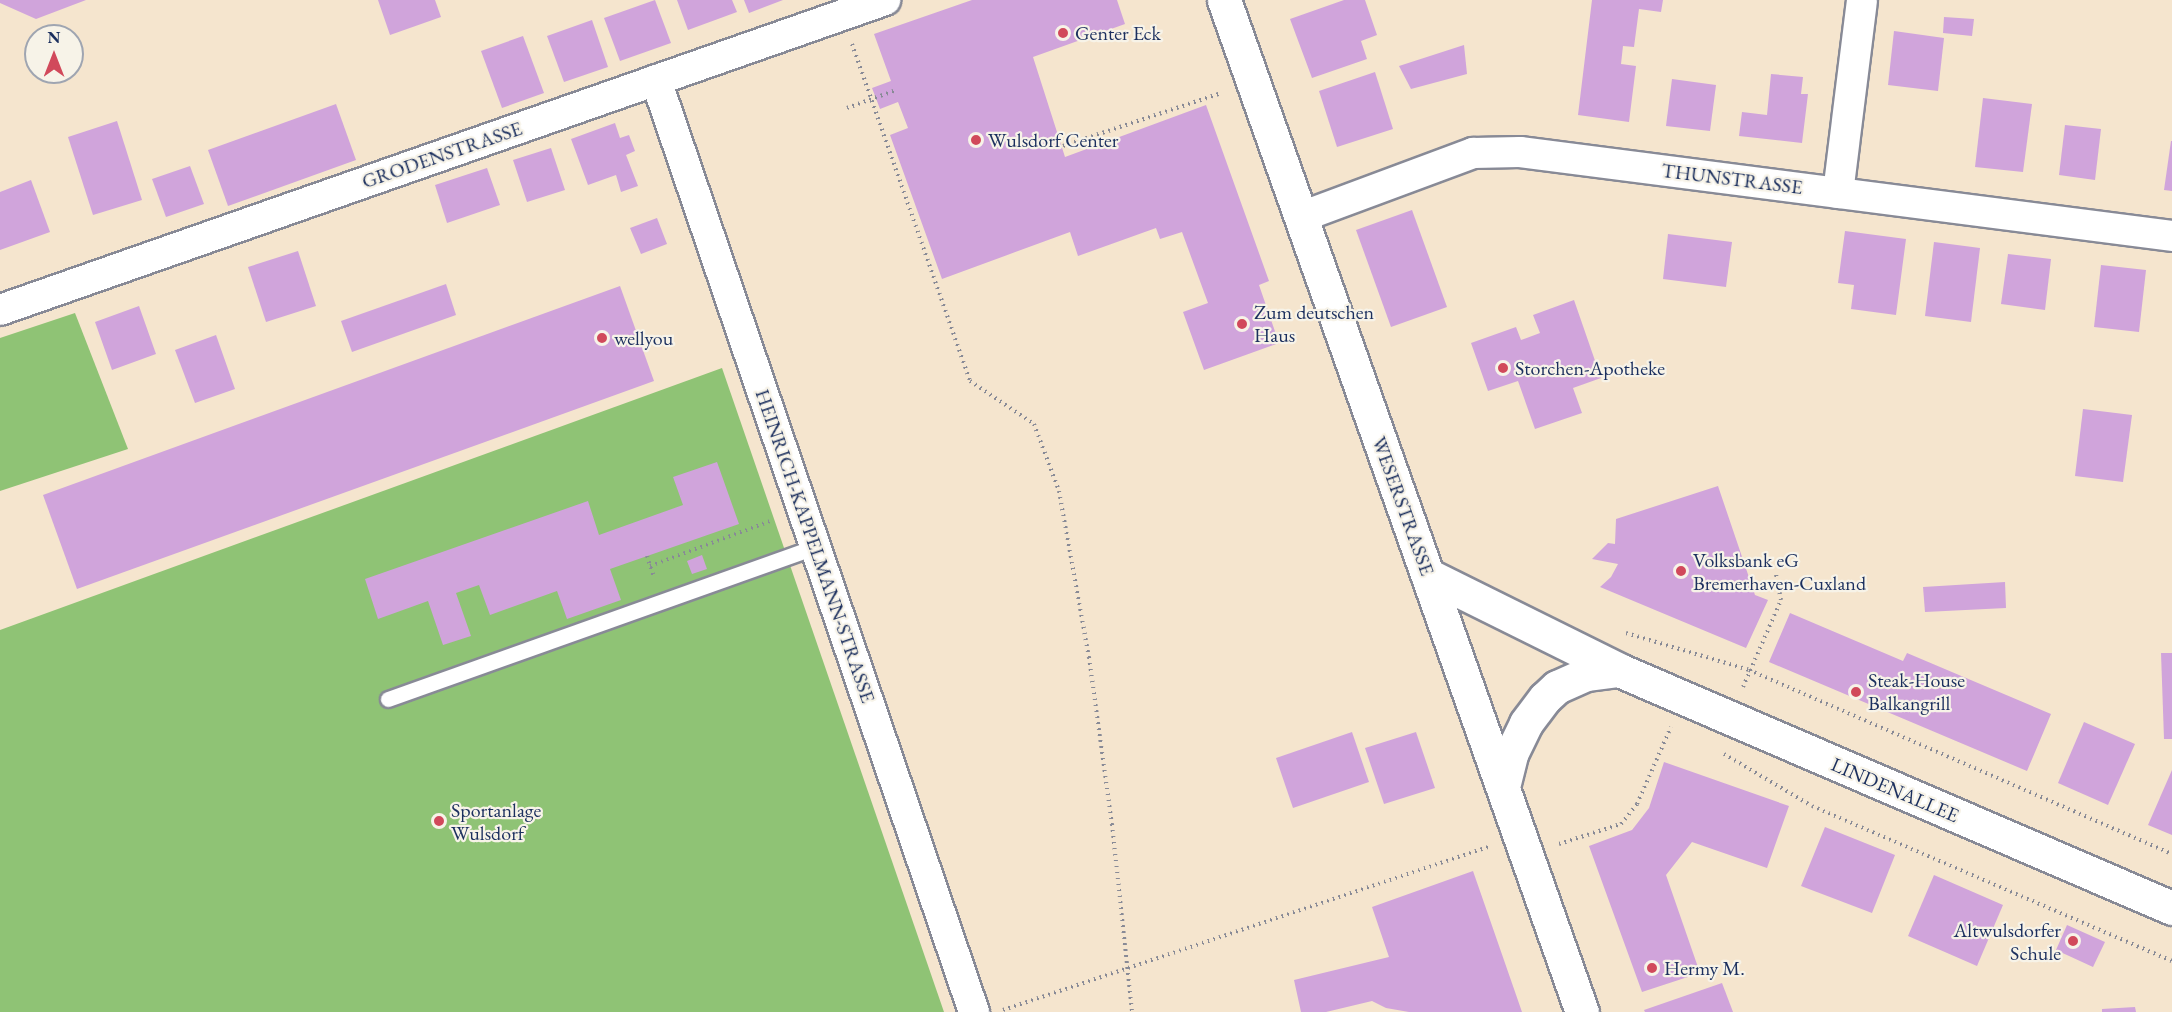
<!DOCTYPE html>
<html>
<head>
<meta charset="utf-8">
<style>
	body { margin:0 }
	#map { position:relative; width:2172px; height:1012px; overflow:hidden; background:#f5e5ce; font-family:"EB Garamond",serif }
	div>[style] { position:absolute }
	[style*='--x'] { left:calc(var(--x)*1px); top:calc(var(--y)*1px); width:calc(var(--w)*1px); rotate:calc(var(--a)*1deg) }
	.green>* { inset:0; background:#8fc375 }
	.building>* { inset:0; background:#d0a4db }
	.path>* { height:4px; margin-top:-2px; transform-origin:0; background:repeating-linear-gradient(90deg,#888a96 0 1.5px,transparent 0 6px) }
	.roads { filter:drop-shadow(2px 0 #888a96) drop-shadow(-2px 0 #888a96) drop-shadow(0 2px #888a96) drop-shadow(0 -2px #888a96) }
	.service>* { height:15px; margin:-7.5px; padding:0 7.5px; transform-origin:7.5px; border-radius:7.5px; background:#fff }
	.minor>* { height:30px; margin:-15px; padding:0 15px; transform-origin:15px; border-radius:15px; background:#fff }
	.tertiary>* { height:33px; margin:-16.5px; padding:0 16.5px; transform-origin:16.5px; border-radius:16.5px; background:#fff }
	.primary>* { height:33px; margin:-16.5px; padding:0 16.5px; transform-origin:16.5px; border-radius:16.5px; background:#fff }
	.dots>* { width:16px; height:16px; translate:-50% -50%; box-sizing:border-box; border:3px solid #f7f3e8; border-radius:50% }
	span { translate:-50% -50%; white-space:nowrap; text-align:center; line-height:1.15; -webkit-text-stroke:4.5px #f7f3e8; paint-order:stroke }
	.poi-label { font-size:20px; color:#1b2f5e }
	.left { translate:0 -50%; text-align:left }
	.right { translate:-100% -50%; text-align:right }
	.street-label { font-size:20px; color:#1b2f5e }
	.north { position:absolute; left:24px; top:24px; width:60px; height:60px; box-sizing:border-box; background:#f7f3e8; border:2px solid #9fa5b1; border-radius:50%; rotate:0deg; font-size:16px; font-weight:700; line-height:24px; text-align:center; color:#1b2f5e }
	.north::after { content:''; display:block; margin:auto; width:21px; height:27px; background:#d1495b; clip-path:polygon(50% 0,100% 100%,50% 72%,0 100%) }
</style>
</head>
<body>
<div id="map">
	<div class="green">
		<div style="clip-path:polygon(75px 313px,128px 449px,0 491px,0 338px)"></div>
		<div style="clip-path:polygon(722px 368px,944px 1012px,0 1012px,0 630px)"></div>
	</div>
	<div class="building">
		<div style="clip-path:polygon(0 0,86px 0,36px 19px,0 3px)"></div>
		<div style="clip-path:polygon(378px 0,435px 0,441px 17px,390px 35px)"></div>
		<div style="clip-path:polygon(655px 0,671px 43px,620px 61px,604px 18px)"></div>
		<div style="clip-path:polygon(677px 0,732px 0,737px 12px,688px 30px)"></div>
		<div style="clip-path:polygon(744px 0,783px 0,749px 13px)"></div>
		<div style="clip-path:polygon(972px 0,1117px 0,1125px 24px,1033px 57px,1065px 157px,1206px 105px,1269px 281px,1259px 285px,1279px 343px,1204px 370px,1183px 312px,1208px 303px,1182px 232px,1160px 239px,1156px 228px,1078px 256px,1070px 232px,942px 279px,890px 135px,908px 128px,898px 102px,880px 109px,872px 88px,891px 81px,874px 34px)"></div>
		<div style="clip-path:polygon(1344px 0,1365px 0,1377px 35px,1361px 41px,1367px 59px,1312px 78px,1290px 19px)"></div>
		<div style="clip-path:polygon(1592px 0,1663px 0,1661px 12px,1639px 9px,1634px 47px,1623px 46px,1621px 64px,1636px 66px,1629px 122px,1578px 115px)"></div>
		<div style="clip-path:polygon(1944px 17px,1974px 19px,1972px 36px,1943px 33px)"></div>
		<div style="clip-path:polygon(592px 20px,608px 67px,564px 82px,547px 36px)"></div>
		<div style="clip-path:polygon(1894px 31px,1944px 38px,1938px 91px,1888px 85px)"></div>
		<div style="clip-path:polygon(523px 36px,544px 93px,502px 108px,481px 51px)"></div>
		<div style="clip-path:polygon(1464px 45px,1467px 74px,1411px 89px,1399px 66px)"></div>
		<div style="clip-path:polygon(1375px 72px,1393px 129px,1337px 147px,1319px 91px)"></div>
		<div style="clip-path:polygon(1771px 74px,1803px 77px,1801px 94px,1808px 94px,1802px 143px,1739px 136px,1742px 112px,1767px 115px)"></div>
		<div style="clip-path:polygon(1672px 79px,1716px 85px,1710px 131px,1666px 126px)"></div>
		<div style="clip-path:polygon(1983px 98px,2032px 104px,2023px 172px,1975px 167px)"></div>
		<div style="clip-path:polygon(336px 104px,356px 160px,228px 206px,208px 150px)"></div>
		<div style="clip-path:polygon(117px 121px,142px 200px,93px 215px,68px 137px)"></div>
		<div style="clip-path:polygon(615px 123px,620px 138px,629px 135px,635px 151px,626px 155px,638px 186px,621px 192px,616px 175px,588px 185px,571px 139px)"></div>
		<div style="clip-path:polygon(2065px 125px,2101px 129px,2095px 180px,2059px 175px)"></div>
		<div style="clip-path:polygon(2171px 141px,2172px 141px,2172px 191px,2164px 190px)"></div>
		<div style="clip-path:polygon(551px 148px,565px 190px,527px 202px,513px 160px)"></div>
		<div style="clip-path:polygon(190px 166px,204px 204px,166px 217px,152px 179px)"></div>
		<div style="clip-path:polygon(487px 168px,500px 205px,447px 223px,435px 185px)"></div>
		<div style="clip-path:polygon(31px 180px,50px 232px,0 250px,0 192px)"></div>
		<div style="clip-path:polygon(1412px 210px,1447px 307px,1391px 327px,1356px 230px)"></div>
		<div style="clip-path:polygon(657px 218px,667px 244px,641px 254px,630px 228px)"></div>
		<div style="clip-path:polygon(1845px 231px,1906px 239px,1896px 315px,1851px 309px,1854px 285px,1838px 283px)"></div>
		<div style="clip-path:polygon(1668px 234px,1732px 242px,1726px 287px,1663px 279px)"></div>
		<div style="clip-path:polygon(1934px 242px,1980px 248px,1971px 322px,1925px 316px)"></div>
		<div style="clip-path:polygon(298px 251px,316px 306px,266px 322px,248px 267px)"></div>
		<div style="clip-path:polygon(2008px 254px,2051px 259px,2045px 310px,2001px 304px)"></div>
		<div style="clip-path:polygon(2101px 265px,2146px 270px,2139px 332px,2094px 327px)"></div>
		<div style="clip-path:polygon(446px 284px,456px 315px,352px 352px,341px 321px)"></div>
		<div style="clip-path:polygon(620px 286px,654px 381px,77px 589px,43px 495px)"></div>
		<div style="clip-path:polygon(1574px 300px,1601px 378px,1573px 388px,1582px 413px,1535px 429px,1518px 381px,1488px 391px,1471px 343px,1516px 327px,1521px 340px,1540px 333px,1533px 315px)"></div>
		<div style="clip-path:polygon(139px 306px,156px 354px,112px 370px,95px 322px)"></div>
		<div style="clip-path:polygon(216px 335px,235px 389px,195px 403px,175px 350px)"></div>
		<div style="clip-path:polygon(2083px 409px,2132px 415px,2123px 482px,2075px 476px)"></div>
		<div style="clip-path:polygon(717px 462px,739px 524px,610px 569px,621px 600px,567px 619px,557px 591px,490px 615px,479px 585px,456px 593px,471px 636px,443px 645px,428px 601px,378px 619px,365px 579px,588px 501px,599px 535px,683px 505px,673px 477px)"></div>
		<div style="clip-path:polygon(1718px 486px,1755px 595px,1768px 600px,1746px 648px,1600px 587px,1611px 577px,1618px 564px,1592px 559px,1608px 543px,1615px 544px,1616px 519px)"></div>
		<div style="clip-path:polygon(702px 555px,707px 569px,692px 574px,687px 561px)"></div>
		<div style="clip-path:polygon(2005px 582px,2006px 608px,1925px 612px,1923px 587px)"></div>
		<div style="clip-path:polygon(1790px 613px,1903px 661px,1907px 653px,2051px 714px,2027px 771px,1769px 662px)"></div>
		<div style="clip-path:polygon(2161px 653px,2172px 653px,2172px 739px,2164px 739px)"></div>
		<div style="clip-path:polygon(2084px 722px,2135px 744px,2108px 805px,2058px 783px)"></div>
		<div style="clip-path:polygon(1352px 732px,1369px 782px,1293px 808px,1276px 758px)"></div>
		<div style="clip-path:polygon(1416px 732px,1435px 788px,1384px 804px,1365px 748px)"></div>
		<div style="clip-path:polygon(1664px 762px,1789px 806px,1767px 868px,1692px 842px,1666px 875px,1700px 973px,1642px 992px,1589px 846px,1632px 830px,1649px 808px)"></div>
		<div style="clip-path:polygon(2172px 770px,2172px 835px,2148px 825px)"></div>
		<div style="clip-path:polygon(1825px 827px,1895px 855px,1872px 913px,1801px 886px)"></div>
		<div style="clip-path:polygon(1473px 871px,1522px 1012px,1409px 1012px,1386px 1008px,1372px 1001px,1326px 1012px,1301px 1012px,1294px 980px,1389px 957px,1372px 907px)"></div>
		<div style="clip-path:polygon(1934px 875px,2003px 905px,1977px 966px,1908px 936px)"></div>
		<div style="clip-path:polygon(2067px 925px,2105px 942px,2093px 967px,2056px 950px)"></div>
		<div style="clip-path:polygon(1722px 983px,1733px 1012px,1645px 1012px,1644px 1010px)"></div>
		<div style="clip-path:polygon(2135px 1007px,2136px 1012px,2102px 1012px,2102px 1009px)"></div>
	</div>
	<div class="path">
		<div style="--x:852;--y:44;--w:357;--a:70.7"></div>
		<div style="--x:970;--y:381;--w:77;--a:33.9"></div>
		<div style="--x:1034;--y:424;--w:72;--a:69.5"></div>
		<div style="--x:1059;--y:491;--w:169;--a:79.8"></div>
		<div style="--x:1089;--y:657;--w:169;--a:82.2"></div>
		<div style="--x:1112;--y:824;--w:189;--a:83.9"></div>
		<div style="--x:847;--y:108;--w:50;--a:-19.9"></div>
		<div style="--x:1063;--y:146;--w:167;--a:-18.5"></div>
		<div style="--x:647;--y:556;--w:23;--a:72"></div>
		<div style="--x:650;--y:566;--w:131;--a:-20.5"></div>
		<div style="--x:1626;--y:633;--w:128;--a:16.7"></div>
		<div style="--x:1749;--y:670;--w:461;--a:23.5"></div>
		<div style="--x:1743;--y:687;--w:95;--a:-66.4"></div>
		<div style="--x:1781;--y:600;--w:26;--a:-101"></div>
		<div style="--x:1724;--y:754;--w:102;--a:30.6"></div>
		<div style="--x:1812;--y:806;--w:392;--a:23.3"></div>
		<div style="--x:1559;--y:844;--w:65;--a:-17.9"></div>
		<div style="--x:1621;--y:824;--w:26;--a:-51"></div>
		<div style="--x:1637;--y:804;--w:84;--a:-66.2"></div>
		<div style="--x:1003;--y:1010;--w:512;--a:-18.58"></div>
	</div>
	<div class="roads">
		<div class="service">
			<div style="--x:388;--y:699;--w:454;--a:-19.6"></div>
		</div>
		<div class="minor">
			<div style="--x:656;--y:80;--w:985;--a:71.16"></div>
			<div style="--x:1838;--y:193;--w:194;--a:-82.9"></div>
			<div style="--x:1301;--y:217;--w:184;--a:-20.4"></div>
			<div style="--x:1473;--y:153;--w:47;--a:-1.2"></div>
			<div style="--x:1520;--y:152;--w:657;--a:7.34"></div>
			<div style="--x:0;--y:310;--w:938;--a:-19.3"></div>
		</div>
		<div class="tertiary">
			<div style="--x:1428;--y:575;--w:213;--a:26.4"></div>
			<div style="--x:1619;--y:670;--w:602;--a:23.29"></div>
			<div style="--x:1503;--y:787;--w:36;--a:-76"></div>
			<div style="--x:1512;--y:752;--w:32;--a:-64"></div>
			<div style="--x:1526;--y:723;--w:31;--a:-53"></div>
			<div style="--x:1545;--y:698;--w:16;--a:-43"></div>
			<div style="--x:1557;--y:687;--w:32;--a:-24"></div>
			<div style="--x:1586;--y:674;--w:33;--a:-7"></div>
		</div>
		<div class="primary">
			<div style="--x:1224;--y:0;--w:1073;--a:70.52"></div>
		</div>
	</div>
	<div class="dots">
		<div style="left:1063px;top:33px;background:#d1495b"></div>
		<div style="left:976px;top:140px;background:#d1495b"></div>
		<div style="left:1242px;top:324px;background:#d1495b"></div>
		<div style="left:602px;top:338px;background:#d1495b"></div>
		<div style="left:1503px;top:368px;background:#d1495b"></div>
		<div style="left:1681px;top:571px;background:#d1495b"></div>
		<div style="left:1856px;top:692px;background:#d1495b"></div>
		<div style="left:439px;top:821px;background:#d1495b"></div>
		<div style="left:2073px;top:941px;background:#d1495b"></div>
		<div style="left:1652px;top:968px;background:#d1495b"></div>
	</div>
	<div class="poi-label">
		<span class="left" style="left:1075px;top:33px">Genter Eck</span>
		<span class="left" style="left:988px;top:140px">Wulsdorf Center</span>
		<span class="left" style="left:1254px;top:324px">Zum deutschen<br>Haus</span>
		<span class="left" style="left:614px;top:338px">wellyou</span>
		<span class="left" style="left:1515px;top:368px">Storchen-Apotheke</span>
		<span class="left" style="left:1693px;top:572px">Volksbank eG<br>Bremerhaven-Cuxland</span>
		<span class="left" style="left:1868px;top:692px">Steak-House<br>Balkangrill</span>
		<span class="left" style="left:451px;top:822px">Sportanlage<br>Wulsdorf</span>
		<span class="right" style="left:2061px;top:942px">Altwulsdorfer<br>Schule</span>
		<span class="left" style="left:1664px;top:968px">Hermy M.</span>
	</div>
	<div class="street-label">
		<span style="left:442px;top:155px;rotate:-19deg">GRODENSTRASSE</span>
		<span style="left:1732px;top:179px;rotate:7deg">THUNSTRASSE</span>
		<span style="left:1403px;top:506px;rotate:70deg">WESERSTRASSE</span>
		<span style="left:815px;top:546px;rotate:71deg">HEINRICH-KAPPELMANN-STRASSE</span>
		<span style="left:1895px;top:790px;rotate:23deg">LINDENALLEE</span>
	</div>
	<div class="north">N</div>
</div>
</body>
</html>
